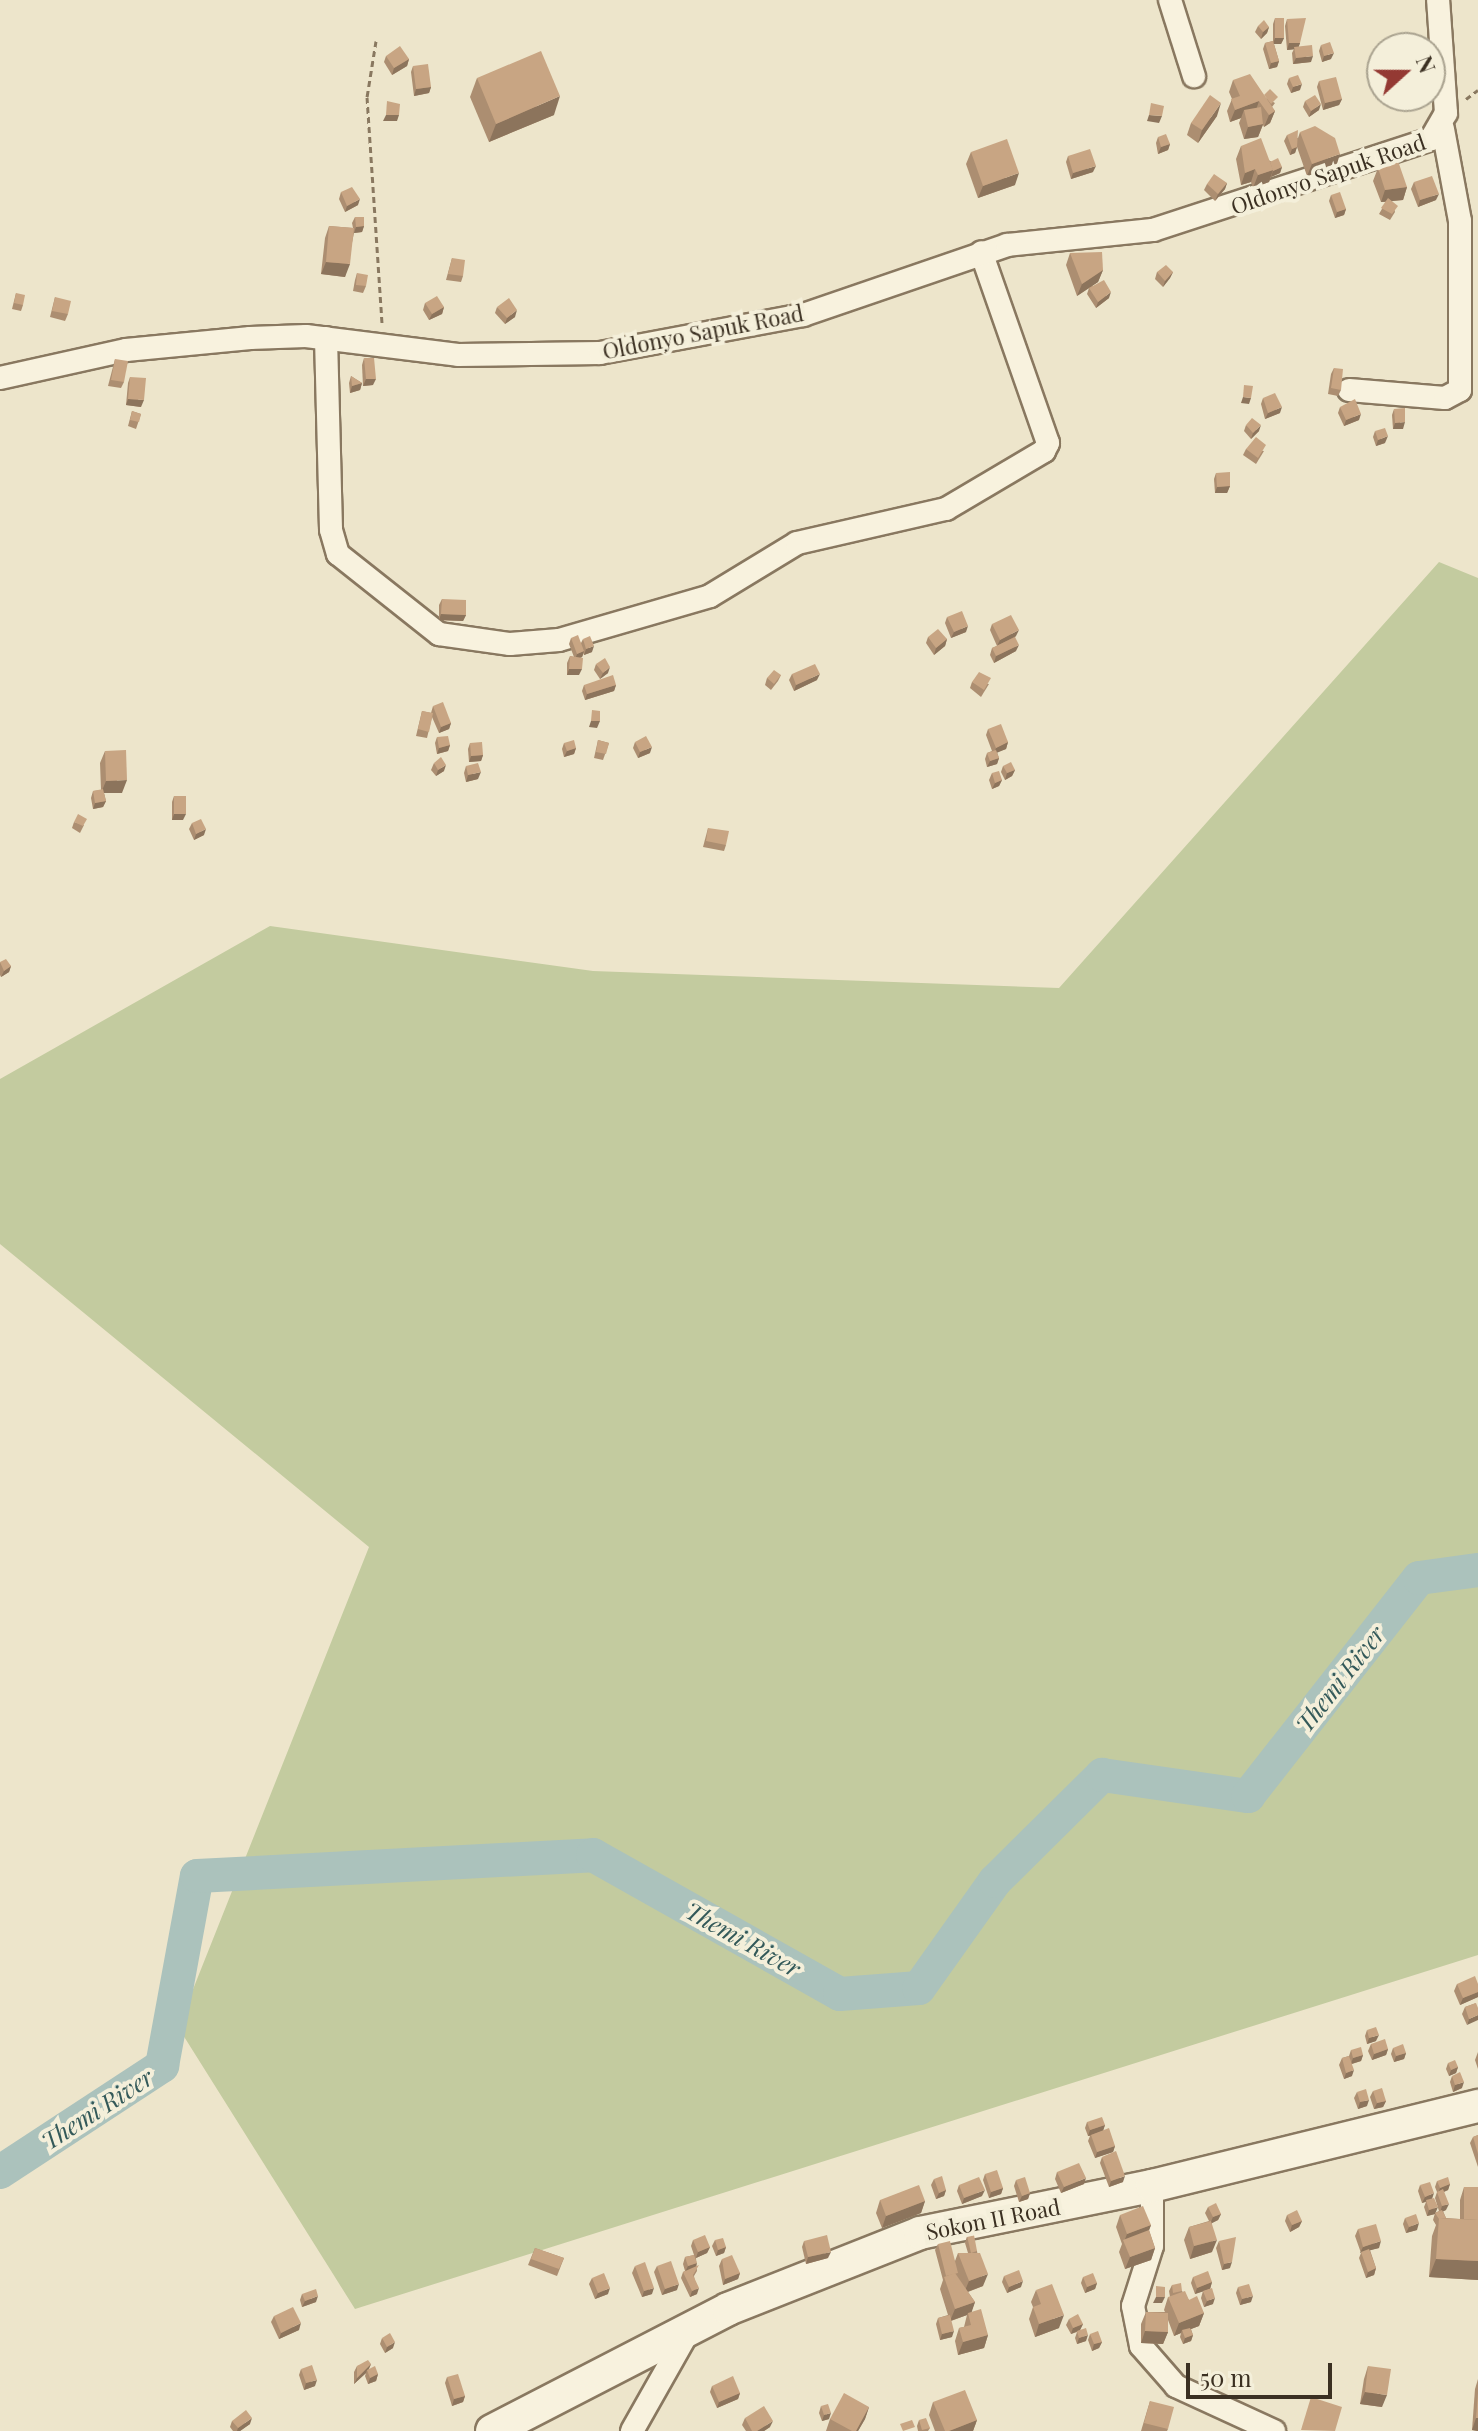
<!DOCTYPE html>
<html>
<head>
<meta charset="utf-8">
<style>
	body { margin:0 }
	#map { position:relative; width:1478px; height:2431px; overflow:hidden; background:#ede5cb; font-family:"Playfair Display",serif }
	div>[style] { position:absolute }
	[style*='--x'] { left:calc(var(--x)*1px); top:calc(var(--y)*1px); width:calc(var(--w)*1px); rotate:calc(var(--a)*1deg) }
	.green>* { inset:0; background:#c3cb9f }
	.river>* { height:34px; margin:-17px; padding:0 17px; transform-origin:17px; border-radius:17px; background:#abc2bc }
	.path>* { height:3px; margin-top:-1.5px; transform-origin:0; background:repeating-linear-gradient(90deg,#897860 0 6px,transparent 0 10px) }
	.roads { filter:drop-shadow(2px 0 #897860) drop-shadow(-2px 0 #897860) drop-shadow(0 2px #897860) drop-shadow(0 -2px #897860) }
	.street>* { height:22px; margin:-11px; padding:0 11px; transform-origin:11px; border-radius:11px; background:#f8f2de }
	.secondary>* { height:32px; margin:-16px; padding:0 16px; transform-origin:16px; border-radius:16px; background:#f8f2de }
	.wall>* { inset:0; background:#ac8e71 }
	.shaded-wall>* { inset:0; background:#8c745c }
	.building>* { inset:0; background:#c8a583 }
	span { translate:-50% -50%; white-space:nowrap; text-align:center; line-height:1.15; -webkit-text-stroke:8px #f4efda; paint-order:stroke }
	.street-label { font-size:22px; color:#3b3022 }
	.water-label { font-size:24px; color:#335959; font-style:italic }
	.north { position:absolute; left:1366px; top:32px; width:80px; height:80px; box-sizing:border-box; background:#f4efda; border:2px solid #aaa390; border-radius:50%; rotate:69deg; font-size:22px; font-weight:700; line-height:32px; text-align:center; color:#3b3022 }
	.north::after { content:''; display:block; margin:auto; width:28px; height:36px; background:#943933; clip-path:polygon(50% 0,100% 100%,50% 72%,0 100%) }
	.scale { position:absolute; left:1186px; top:2363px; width:146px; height:36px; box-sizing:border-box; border:4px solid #3b3022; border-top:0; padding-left:10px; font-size:24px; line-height:28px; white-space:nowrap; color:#3b3022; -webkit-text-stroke:6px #f4efda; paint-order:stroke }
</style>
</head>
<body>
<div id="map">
	<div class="green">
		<div style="clip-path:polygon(1439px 562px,1478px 578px,1478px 1955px,355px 2309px,178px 2027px,369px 1547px,0 1244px,0 1079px,270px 926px,593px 971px,1059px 988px)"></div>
	</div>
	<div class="river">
		<div style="--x:0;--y:2172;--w:194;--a:-33.2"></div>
		<div style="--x:162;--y:2066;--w:193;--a:-79.6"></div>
		<div style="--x:197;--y:1876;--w:397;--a:-3"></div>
		<div style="--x:593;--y:1855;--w:283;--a:29.4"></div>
		<div style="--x:840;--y:1994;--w:79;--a:-4.3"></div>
		<div style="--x:919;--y:1988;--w:131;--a:-54.6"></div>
		<div style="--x:995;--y:1881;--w:151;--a:-44.7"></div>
		<div style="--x:1102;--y:1775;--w:148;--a:8.2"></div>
		<div style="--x:1248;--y:1796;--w:277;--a:-51.9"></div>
		<div style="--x:1419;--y:1578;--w:60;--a:-7.7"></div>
	</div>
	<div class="path">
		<div style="--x:376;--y:41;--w:57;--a:99.1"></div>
		<div style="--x:367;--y:97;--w:228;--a:86.2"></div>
		<div style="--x:1466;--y:99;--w:15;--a:-37"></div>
	</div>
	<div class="roads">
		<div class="street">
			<div style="--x:1170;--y:0;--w:80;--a:72.5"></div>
			<div style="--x:326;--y:338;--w:192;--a:88.5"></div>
			<div style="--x:331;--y:530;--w:25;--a:74"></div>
			<div style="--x:338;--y:554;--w:129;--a:38.4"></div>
			<div style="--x:439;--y:634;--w:72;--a:8"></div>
			<div style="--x:510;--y:644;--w:49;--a:-4.7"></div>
			<div style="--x:559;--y:640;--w:157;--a:-16.2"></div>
			<div style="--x:710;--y:596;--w:102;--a:-31.3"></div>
			<div style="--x:797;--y:543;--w:153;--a:-12.9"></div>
			<div style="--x:946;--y:509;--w:114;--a:-30.6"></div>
			<div style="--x:1044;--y:451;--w:9;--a:-63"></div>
			<div style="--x:1048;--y:443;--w:202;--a:-109.3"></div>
			<div style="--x:0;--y:378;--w:129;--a:-12.5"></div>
			<div style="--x:126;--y:350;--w:125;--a:-5.5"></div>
			<div style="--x:250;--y:338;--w:56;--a:-2"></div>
			<div style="--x:306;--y:336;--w:153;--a:7.1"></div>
			<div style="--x:458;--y:355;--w:142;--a:-0.8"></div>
			<div style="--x:600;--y:353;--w:207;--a:-10.6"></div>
			<div style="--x:803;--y:315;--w:216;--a:-18.9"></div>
			<div style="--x:1007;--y:245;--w:147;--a:-5.9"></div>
			<div style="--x:1153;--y:230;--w:293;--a:-18.1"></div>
			<div style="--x:1431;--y:139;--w:30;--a:-60"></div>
			<div style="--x:1446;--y:113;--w:113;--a:-94"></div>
			<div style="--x:1349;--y:390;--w:96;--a:4.8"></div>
			<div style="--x:1445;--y:398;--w:17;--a:-28"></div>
			<div style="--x:1460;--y:390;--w:169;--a:-90"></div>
			<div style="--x:1460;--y:221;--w:94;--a:-100.5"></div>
			<div style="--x:1152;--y:2186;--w:60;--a:90"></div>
			<div style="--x:1152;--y:2246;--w:63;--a:107.6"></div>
			<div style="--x:1133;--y:2306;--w:41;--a:78.7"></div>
			<div style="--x:1141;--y:2346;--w:53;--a:48.8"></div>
			<div style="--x:1176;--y:2386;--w:108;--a:24.7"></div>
			<div style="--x:632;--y:2431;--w:114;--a:-60.5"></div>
		</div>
		<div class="secondary">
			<div style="--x:492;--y:2431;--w:266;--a:-27.3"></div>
			<div style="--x:728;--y:2309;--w:206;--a:-21.6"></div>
			<div style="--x:920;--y:2233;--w:237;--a:-11.5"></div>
			<div style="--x:1152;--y:2186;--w:336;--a:-13.8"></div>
		</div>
	</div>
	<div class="wall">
		<div style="clip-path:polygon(1275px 18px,1284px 38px,1281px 44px,1274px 44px,1279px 61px,1277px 67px,1269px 69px,1263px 49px,1265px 43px,1273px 41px,1273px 24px)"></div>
		<div style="clip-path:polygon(1287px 19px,1300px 43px,1298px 47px,1311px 62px,1293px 64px,1292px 53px,1294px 49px,1287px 50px,1285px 26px)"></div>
		<div style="clip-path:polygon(1258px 26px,1269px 27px,1267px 33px,1261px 39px,1255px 32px)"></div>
		<div style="clip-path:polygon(1321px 45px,1331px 59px,1322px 62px,1319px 51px)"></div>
		<div style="clip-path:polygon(386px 56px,409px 59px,407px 66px,392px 75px,384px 62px)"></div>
		<div style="clip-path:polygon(413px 66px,431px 87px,429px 93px,414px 96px,411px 72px)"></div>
		<div style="clip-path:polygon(477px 78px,554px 115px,489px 142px,470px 97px)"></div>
		<div style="clip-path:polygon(1289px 78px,1300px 90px,1291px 93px,1287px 84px)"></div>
		<div style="clip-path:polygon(1233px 80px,1275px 103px,1272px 107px,1275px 111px,1270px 123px,1264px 127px,1263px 125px,1258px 137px,1244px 139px,1239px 123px,1241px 118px,1230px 122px,1227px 111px,1232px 99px,1229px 92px)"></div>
		<div style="clip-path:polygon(1319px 81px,1342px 99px,1339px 105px,1323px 110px,1317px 87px)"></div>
		<div style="clip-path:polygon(1305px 101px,1319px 110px,1309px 117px,1303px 107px)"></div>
		<div style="clip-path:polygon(1217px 116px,1198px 143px,1187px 135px,1191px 123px)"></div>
		<div style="clip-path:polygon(1300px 132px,1336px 167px,1307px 176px,1297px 147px,1295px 153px,1290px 155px,1284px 141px,1287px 135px,1298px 138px)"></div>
		<div style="clip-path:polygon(1158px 137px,1170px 144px,1168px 150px,1158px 154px,1156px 143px)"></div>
		<div style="clip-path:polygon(1241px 146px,1282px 167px,1280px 173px,1271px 177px,1271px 176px,1269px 182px,1253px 188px,1251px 182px,1241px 185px,1236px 159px)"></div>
		<div style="clip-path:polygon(971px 152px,1015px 185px,978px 198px,966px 164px)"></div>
		<div style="clip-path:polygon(1068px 156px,1093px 172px,1071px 179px,1066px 162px)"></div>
		<div style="clip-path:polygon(1378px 168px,1407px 187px,1403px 200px,1392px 201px,1395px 212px,1390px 220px,1379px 214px,1386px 202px,1381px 202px,1373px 181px)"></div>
		<div style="clip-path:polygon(1414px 182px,1436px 200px,1418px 207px,1411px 189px)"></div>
		<div style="clip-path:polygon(1227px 183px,1225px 189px,1215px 201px,1204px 190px,1207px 184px)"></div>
		<div style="clip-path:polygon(341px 192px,358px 205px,345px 212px,339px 199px)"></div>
		<div style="clip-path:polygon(1331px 195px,1346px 209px,1344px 215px,1335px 218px,1329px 201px)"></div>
		<div style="clip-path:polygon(355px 217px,364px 226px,362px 232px,354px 233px,345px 277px,321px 274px,325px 238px,329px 226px,353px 228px,352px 223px)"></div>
		<div style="clip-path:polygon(1070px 253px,1103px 270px,1098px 282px,1092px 286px,1109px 298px,1096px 308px,1087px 294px,1089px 288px,1077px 296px,1066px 265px)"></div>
		<div style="clip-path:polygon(452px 258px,463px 276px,461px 282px,446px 280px)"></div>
		<div style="clip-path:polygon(1157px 272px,1173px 272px,1170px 278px,1163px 287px,1155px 279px)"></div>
		<div style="clip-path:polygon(357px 273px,366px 286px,363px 293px,353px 291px,355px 280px)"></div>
		<div style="clip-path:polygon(16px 293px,23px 305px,21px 311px,12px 309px)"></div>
		<div style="clip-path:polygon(55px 297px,68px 314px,65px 321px,50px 317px)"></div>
		<div style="clip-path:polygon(425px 303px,444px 307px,442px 314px,429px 320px,423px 310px)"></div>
		<div style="clip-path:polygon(497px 307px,515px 317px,505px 324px,495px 313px)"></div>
		<div style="clip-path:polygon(364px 358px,373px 385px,363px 386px,362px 365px)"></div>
		<div style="clip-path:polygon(115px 359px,124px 382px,121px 388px,108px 386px)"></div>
		<div style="clip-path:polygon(1334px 368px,1341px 390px,1338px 396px,1328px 394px,1331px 374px)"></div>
		<div style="clip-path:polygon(351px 376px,362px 383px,360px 390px,350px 393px,349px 383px)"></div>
		<div style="clip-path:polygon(130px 377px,141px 407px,126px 405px,128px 383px)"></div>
		<div style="clip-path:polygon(1263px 398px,1280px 413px,1265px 419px,1261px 404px)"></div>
		<div style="clip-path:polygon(1340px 407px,1359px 420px,1344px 426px,1338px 413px)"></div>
		<div style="clip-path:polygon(1394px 409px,1403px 429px,1393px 429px,1392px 415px)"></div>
		<div style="clip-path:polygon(132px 411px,141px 414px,136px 429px,128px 426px)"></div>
		<div style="clip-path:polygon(1246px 425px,1259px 431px,1251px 439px,1244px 431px)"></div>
		<div style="clip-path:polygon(1375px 431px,1385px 443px,1376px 446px,1373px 437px)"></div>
		<div style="clip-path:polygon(1246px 449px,1264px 451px,1256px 464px,1243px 455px)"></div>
		<div style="clip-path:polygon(1216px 473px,1230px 486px,1227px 493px,1215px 493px,1214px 479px)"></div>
		<div style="clip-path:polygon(442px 599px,466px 615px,463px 621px,439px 620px,439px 605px)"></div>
		<div style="clip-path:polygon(947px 617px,966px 632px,951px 638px,945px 623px)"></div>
		<div style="clip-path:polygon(992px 624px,1016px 636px,1015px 637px,1016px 651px,994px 663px,990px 655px,992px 648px,997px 646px,990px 630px)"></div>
		<div style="clip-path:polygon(928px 637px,947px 639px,945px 646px,934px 655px,926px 643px)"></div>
		<div style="clip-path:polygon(571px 638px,581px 643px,583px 639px,592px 652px,584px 655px,584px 653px,582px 657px,580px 658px,579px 675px,567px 675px,567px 663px,570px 656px,574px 657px,569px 644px)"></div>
		<div style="clip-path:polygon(596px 664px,608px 673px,600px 679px,594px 670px)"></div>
		<div style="clip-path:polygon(792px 674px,817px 680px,794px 691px,789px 680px)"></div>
		<div style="clip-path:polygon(781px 675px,778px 681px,771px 690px,765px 685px,767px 678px)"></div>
		<div style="clip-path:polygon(972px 682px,989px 684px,981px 697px,970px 688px)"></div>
		<div style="clip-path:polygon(584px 685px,616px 685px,614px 691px,585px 700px,582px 691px)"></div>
		<div style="clip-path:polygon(433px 706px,451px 723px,449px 729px,439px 733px,432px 717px,427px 738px,416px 736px,422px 711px,431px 713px)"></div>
		<div style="clip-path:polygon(988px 729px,1008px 742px,1006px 749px,997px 752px,999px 758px,997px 764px,987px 767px,985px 759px,987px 753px,992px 751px,986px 735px)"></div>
		<div style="clip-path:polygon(437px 737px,450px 745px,448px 751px,437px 754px,435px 743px)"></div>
		<div style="clip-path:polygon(598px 740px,609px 743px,603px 760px,594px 758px)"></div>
		<div style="clip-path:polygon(635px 742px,650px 753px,638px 758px,633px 748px)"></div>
		<div style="clip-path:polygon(470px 743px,483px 755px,481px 761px,469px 762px,468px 749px)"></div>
		<div style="clip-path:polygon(564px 743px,576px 748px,574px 754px,564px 757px,562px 749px)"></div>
		<div style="clip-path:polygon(105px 751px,122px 793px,104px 793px,106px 801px,103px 807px,93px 809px,91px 798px,93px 791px,101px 790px,100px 763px)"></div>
		<div style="clip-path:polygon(434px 763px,444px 771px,436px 776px,431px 770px)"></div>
		<div style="clip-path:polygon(466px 766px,478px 779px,466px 782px,464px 773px)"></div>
		<div style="clip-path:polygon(1003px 766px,1015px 770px,1012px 776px,1005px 780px,1001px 772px)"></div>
		<div style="clip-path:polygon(992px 773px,1002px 780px,999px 786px,992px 789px,989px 780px)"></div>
		<div style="clip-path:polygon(174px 796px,183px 820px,172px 820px,172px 802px)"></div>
		<div style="clip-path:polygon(74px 822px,84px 825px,80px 833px,72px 828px)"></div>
		<div style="clip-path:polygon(192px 823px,204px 835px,194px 840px,189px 829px)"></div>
		<div style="clip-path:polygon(708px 828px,726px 845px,724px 851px,703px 847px)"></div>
		<div style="clip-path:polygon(0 962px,11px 966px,9px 972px,1px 977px,0 975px)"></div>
		<div style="clip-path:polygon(1457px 1984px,1478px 1984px,1478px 1997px,1460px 2005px,1454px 1991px)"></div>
		<div style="clip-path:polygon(1476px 2003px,1467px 2025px,1462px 2014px,1465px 2007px)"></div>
		<div style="clip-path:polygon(1367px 2030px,1376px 2041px,1367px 2044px,1365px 2036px)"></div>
		<div style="clip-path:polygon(1371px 2044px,1388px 2049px,1386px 2055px,1372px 2060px,1368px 2051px)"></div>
		<div style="clip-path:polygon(1393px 2048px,1406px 2053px,1404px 2059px,1394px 2062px,1391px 2054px)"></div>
		<div style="clip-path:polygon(1351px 2050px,1363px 2055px,1361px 2061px,1352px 2064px,1352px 2076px,1344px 2079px,1339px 2065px,1342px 2058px,1349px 2056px)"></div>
		<div style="clip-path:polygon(1478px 2052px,1478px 2069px,1475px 2060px)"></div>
		<div style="clip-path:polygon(1448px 2063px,1458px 2067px,1456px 2073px,1449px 2076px,1446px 2069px)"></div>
		<div style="clip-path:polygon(1452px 2076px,1462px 2088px,1453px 2092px,1450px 2082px)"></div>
		<div style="clip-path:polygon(1373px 2091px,1386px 2101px,1383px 2107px,1374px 2109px,1370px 2097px)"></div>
		<div style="clip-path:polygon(1357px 2092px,1367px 2106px,1358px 2109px,1354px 2098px)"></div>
		<div style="clip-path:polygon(1087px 2122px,1105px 2125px,1103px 2130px,1115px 2146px,1113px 2152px,1095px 2158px,1088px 2141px,1090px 2136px,1088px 2136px,1085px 2128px)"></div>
		<div style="clip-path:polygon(1478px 2135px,1478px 2167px,1470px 2143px,1473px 2137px)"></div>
		<div style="clip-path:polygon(1102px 2157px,1123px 2182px,1109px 2187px,1100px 2163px)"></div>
		<div style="clip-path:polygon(1057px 2172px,1084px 2184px,1061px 2193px,1055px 2179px)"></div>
		<div style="clip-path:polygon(985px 2174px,1003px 2188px,1001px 2194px,989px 2198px,983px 2180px)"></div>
		<div style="clip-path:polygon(934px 2179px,946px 2190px,944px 2196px,936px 2199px,931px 2185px)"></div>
		<div style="clip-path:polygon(1016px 2180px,1030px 2193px,1028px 2199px,1019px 2202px,1014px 2186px)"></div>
		<div style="clip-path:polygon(1437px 2181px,1450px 2184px,1448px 2190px,1444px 2192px,1446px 2210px,1443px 2211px,1446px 2218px,1460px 2219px,1460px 2200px,1464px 2187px,1478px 2187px,1478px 2280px,1429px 2277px,1432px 2236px,1436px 2225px,1433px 2220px,1435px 2213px,1439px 2211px,1435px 2198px,1437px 2192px,1435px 2187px)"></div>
		<div style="clip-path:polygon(959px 2185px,982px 2196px,962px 2204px,957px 2191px)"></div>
		<div style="clip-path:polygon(1420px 2185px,1432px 2198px,1435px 2214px,1427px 2216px,1424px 2207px,1426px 2202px,1422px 2203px,1418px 2191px)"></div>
		<div style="clip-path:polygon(880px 2200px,925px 2201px,921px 2213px,882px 2228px,876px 2213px)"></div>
		<div style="clip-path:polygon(1208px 2207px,1221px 2214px,1218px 2220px,1212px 2223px,1212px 2252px,1190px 2259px,1184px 2240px,1189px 2227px,1209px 2221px,1205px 2213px)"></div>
		<div style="clip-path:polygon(1120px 2215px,1151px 2225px,1149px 2230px,1155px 2248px,1151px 2260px,1125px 2269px,1119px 2252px,1122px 2244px,1116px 2227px)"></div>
		<div style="clip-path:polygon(1287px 2215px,1302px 2221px,1299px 2227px,1290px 2232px,1285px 2221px)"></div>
		<div style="clip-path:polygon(1405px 2218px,1417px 2230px,1406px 2233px,1403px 2224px)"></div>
		<div style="clip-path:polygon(1358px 2229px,1379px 2248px,1370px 2250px,1376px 2268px,1374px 2275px,1366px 2278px,1359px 2258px,1361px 2253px,1355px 2236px)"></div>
		<div style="clip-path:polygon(967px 2236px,977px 2251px,983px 2286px,968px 2292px,975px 2302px,971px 2312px,988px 2335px,984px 2348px,958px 2355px,955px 2341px,959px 2328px,964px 2327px,967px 2315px,951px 2321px,952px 2337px,940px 2340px,936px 2324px,938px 2318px,948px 2315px,940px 2289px,943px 2280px,935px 2250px,938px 2244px,955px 2261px,958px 2253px,968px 2253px,965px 2243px)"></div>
		<div style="clip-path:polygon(693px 2240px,710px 2247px,707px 2253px,696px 2258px,697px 2271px,694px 2276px,697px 2294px,690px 2297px,681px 2278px,683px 2272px,685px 2271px,683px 2264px,685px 2257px,694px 2255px,691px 2246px)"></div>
		<div style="clip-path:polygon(715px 2240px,726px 2247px,724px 2253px,716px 2256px,712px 2246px)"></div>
		<div style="clip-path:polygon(804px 2241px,828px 2258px,806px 2264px,802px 2247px)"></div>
		<div style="clip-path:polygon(1219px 2241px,1230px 2268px,1222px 2270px,1216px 2248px)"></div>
		<div style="clip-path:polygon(535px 2248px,564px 2258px,557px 2276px,528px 2265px)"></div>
		<div style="clip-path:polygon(722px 2259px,740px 2273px,738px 2279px,723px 2285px,719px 2266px)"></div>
		<div style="clip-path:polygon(635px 2266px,652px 2294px,642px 2297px,632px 2273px)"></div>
		<div style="clip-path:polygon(657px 2266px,677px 2290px,662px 2295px,654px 2272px)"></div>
		<div style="clip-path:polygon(1004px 2276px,1021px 2287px,1007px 2293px,1002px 2282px)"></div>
		<div style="clip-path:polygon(1083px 2277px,1097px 2283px,1095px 2289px,1085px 2293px,1081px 2283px)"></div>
		<div style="clip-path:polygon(1193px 2277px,1212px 2282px,1210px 2289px,1195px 2294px,1191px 2283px)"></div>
		<div style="clip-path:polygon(592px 2278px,608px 2294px,595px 2299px,589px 2284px)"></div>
		<div style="clip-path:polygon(1172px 2285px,1182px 2291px,1189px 2300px,1204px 2313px,1199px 2326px,1191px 2329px,1193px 2335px,1191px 2341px,1183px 2344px,1180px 2337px,1181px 2333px,1174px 2336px,1168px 2320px,1168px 2332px,1163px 2344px,1141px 2343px,1141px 2324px,1146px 2312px,1165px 2312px,1164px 2310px,1168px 2297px,1170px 2297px,1169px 2291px)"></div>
		<div style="clip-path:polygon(1238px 2287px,1251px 2302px,1240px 2305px,1236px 2293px)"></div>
		<div style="clip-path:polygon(1036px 2290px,1059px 2328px,1035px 2337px,1029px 2319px,1033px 2307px,1031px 2302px)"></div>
		<div style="clip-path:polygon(1203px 2291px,1213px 2304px,1204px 2307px,1201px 2298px)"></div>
		<div style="clip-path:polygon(302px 2294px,316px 2302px,302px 2307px,300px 2300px)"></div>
		<div style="clip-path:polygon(274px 2316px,299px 2330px,279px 2339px,271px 2322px)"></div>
		<div style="clip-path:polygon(1069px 2319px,1083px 2324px,1080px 2330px,1086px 2341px,1077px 2344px,1075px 2338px,1077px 2332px,1071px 2334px,1066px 2325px)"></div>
		<div style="clip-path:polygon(1090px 2334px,1102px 2342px,1099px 2348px,1092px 2351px,1088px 2340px)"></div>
		<div style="clip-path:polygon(382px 2338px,393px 2348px,385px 2353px,380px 2344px)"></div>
		<div style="clip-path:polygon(371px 2364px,369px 2369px,378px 2374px,376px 2381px,368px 2384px,365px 2376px,366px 2373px,354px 2384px,354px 2372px,357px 2366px)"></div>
		<div style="clip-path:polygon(1368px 2366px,1382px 2407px,1360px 2404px,1364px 2379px)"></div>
		<div style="clip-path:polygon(301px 2369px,315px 2386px,304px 2390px,299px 2375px)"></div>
		<div style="clip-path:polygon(447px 2377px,465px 2396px,463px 2402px,452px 2406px,445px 2383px)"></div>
		<div style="clip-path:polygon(1478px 2379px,1478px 2431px,1472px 2430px,1475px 2389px)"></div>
		<div style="clip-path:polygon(712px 2386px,740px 2393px,738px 2399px,717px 2408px,710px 2392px)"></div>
		<div style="clip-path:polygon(1150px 2401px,1168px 2429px,1167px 2431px,1141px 2431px)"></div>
		<div style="clip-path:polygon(933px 2402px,977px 2420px,973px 2431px,935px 2431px,929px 2415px)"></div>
		<div style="clip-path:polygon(821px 2406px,829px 2419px,822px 2421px,819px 2413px)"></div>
		<div style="clip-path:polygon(869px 2407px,865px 2419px,858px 2431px,826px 2431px,830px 2419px)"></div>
		<div style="clip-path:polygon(745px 2418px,770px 2427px,764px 2431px,746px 2431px,742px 2425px)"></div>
		<div style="clip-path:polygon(919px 2420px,930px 2428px,928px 2431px,918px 2431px,917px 2426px)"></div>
		<div style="clip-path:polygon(232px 2421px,250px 2424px,240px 2431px,233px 2431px,230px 2427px)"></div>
	</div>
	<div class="shaded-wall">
		<div style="clip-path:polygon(1269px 27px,1267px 33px,1261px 39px,1263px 32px)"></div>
		<div style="clip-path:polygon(1275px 38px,1284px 38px,1281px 44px,1273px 44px)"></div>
		<div style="clip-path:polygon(1289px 43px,1300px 43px,1298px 49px,1287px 50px)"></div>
		<div style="clip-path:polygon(1334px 53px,1331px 59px,1322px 62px,1324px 56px)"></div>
		<div style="clip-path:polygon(1313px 56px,1311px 62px,1293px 64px,1296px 58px)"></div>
		<div style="clip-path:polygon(409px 59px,407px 66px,392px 75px,394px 68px)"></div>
		<div style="clip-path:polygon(1279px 61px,1277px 67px,1269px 69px,1271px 63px)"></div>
		<div style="clip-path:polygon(1302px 84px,1300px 90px,1291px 93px,1293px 87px)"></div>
		<div style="clip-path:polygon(431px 87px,429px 93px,414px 96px,416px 89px)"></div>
		<div style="clip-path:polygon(560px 96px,554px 115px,489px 142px,496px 124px)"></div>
		<div style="clip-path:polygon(1342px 99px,1339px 105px,1323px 110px,1325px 103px)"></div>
		<div style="clip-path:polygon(1259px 101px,1255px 113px,1244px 110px,1241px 118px,1230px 122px,1235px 110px)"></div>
		<div style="clip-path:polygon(1221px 103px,1217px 116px,1198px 143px,1202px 130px)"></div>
		<div style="clip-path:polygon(1321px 104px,1319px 110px,1309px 117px,1311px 111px)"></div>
		<div style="clip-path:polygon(1275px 111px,1270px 123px,1264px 127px,1269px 115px)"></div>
		<div style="clip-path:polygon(386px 115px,399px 115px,397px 121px,383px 121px)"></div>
		<div style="clip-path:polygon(1149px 115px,1162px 116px,1159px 123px,1147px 121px)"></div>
		<div style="clip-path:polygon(1263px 124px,1258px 137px,1244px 139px,1248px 127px)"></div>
		<div style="clip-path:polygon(1170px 144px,1168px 150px,1158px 154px,1161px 147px)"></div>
		<div style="clip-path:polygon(1297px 147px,1295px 153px,1290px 155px,1292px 149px)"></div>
		<div style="clip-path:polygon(1340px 154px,1336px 167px,1307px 176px,1312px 164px)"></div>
		<div style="clip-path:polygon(1096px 166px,1093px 172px,1071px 179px,1073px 173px)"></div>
		<div style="clip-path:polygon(1282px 167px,1280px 173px,1271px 177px,1273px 171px)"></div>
		<div style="clip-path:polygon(1255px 169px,1251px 182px,1241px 185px,1245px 173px)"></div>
		<div style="clip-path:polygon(1273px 170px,1269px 182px,1253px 188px,1258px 175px)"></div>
		<div style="clip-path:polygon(1019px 173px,1015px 185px,978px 198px,983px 186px)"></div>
		<div style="clip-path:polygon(1227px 183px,1225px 189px,1215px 201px,1218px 194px)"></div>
		<div style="clip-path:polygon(1407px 187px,1403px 200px,1381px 202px,1385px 190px)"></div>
		<div style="clip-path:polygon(1439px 194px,1436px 200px,1418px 207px,1420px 200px)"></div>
		<div style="clip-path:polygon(360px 199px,358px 205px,345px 212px,347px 206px)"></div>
		<div style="clip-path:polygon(1346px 209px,1344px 215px,1335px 218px,1337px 212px)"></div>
		<div style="clip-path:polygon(364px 226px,362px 232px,354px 233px,356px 227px)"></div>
		<div style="clip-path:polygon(326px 262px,350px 264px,345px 277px,321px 274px)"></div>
		<div style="clip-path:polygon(1103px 270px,1098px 282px,1077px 296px,1082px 284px)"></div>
		<div style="clip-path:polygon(1173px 272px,1170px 278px,1163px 287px,1165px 281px)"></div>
		<div style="clip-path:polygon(1111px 292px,1109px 298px,1096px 308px,1098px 302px)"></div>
		<div style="clip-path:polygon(444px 307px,442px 314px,429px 320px,432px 314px)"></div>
		<div style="clip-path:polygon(517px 310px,515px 317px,505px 324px,507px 318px)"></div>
		<div style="clip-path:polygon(366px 379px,376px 379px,373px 385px,363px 386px)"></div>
		<div style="clip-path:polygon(362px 383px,360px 390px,350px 393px,352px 386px)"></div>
		<div style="clip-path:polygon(1243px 397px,1251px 398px,1249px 404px,1241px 403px)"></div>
		<div style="clip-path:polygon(128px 399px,144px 400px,141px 407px,126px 405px)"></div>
		<div style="clip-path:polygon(1282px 407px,1280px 413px,1265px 419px,1268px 413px)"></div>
		<div style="clip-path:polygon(1361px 414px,1359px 420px,1344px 426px,1346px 420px)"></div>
		<div style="clip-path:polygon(1405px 422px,1403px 429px,1393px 429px,1395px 423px)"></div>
		<div style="clip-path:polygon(1261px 425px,1259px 431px,1251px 439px,1253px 433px)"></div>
		<div style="clip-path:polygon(1388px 436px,1385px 443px,1376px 446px,1378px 440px)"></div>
		<div style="clip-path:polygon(1230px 486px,1227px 493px,1215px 493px,1217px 487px)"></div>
		<div style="clip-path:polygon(441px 614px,466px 615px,463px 621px,439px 620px)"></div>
		<div style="clip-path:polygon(968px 626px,966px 632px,951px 638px,954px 632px)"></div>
		<div style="clip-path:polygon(1019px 630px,1016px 636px,997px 646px,1000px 640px)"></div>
		<div style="clip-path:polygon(947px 639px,945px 646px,934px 655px,936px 648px)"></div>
		<div style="clip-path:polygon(1019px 645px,1016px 651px,994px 663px,996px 656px)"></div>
		<div style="clip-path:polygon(594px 646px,592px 652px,584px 655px,586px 649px)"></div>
		<div style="clip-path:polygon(584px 651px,582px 657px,575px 660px,577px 654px)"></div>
		<div style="clip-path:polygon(610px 667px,608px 673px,600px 679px,603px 673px)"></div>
		<div style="clip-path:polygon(569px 669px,582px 669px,579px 675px,567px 675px)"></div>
		<div style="clip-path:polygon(820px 674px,817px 680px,794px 691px,796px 685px)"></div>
		<div style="clip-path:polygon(616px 685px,614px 691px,585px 700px,587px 694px)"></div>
		<div style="clip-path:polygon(591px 721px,600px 721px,597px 728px,589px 727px)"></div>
		<div style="clip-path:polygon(451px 723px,449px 729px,439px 733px,441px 727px)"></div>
		<div style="clip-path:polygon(1008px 742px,1006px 749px,994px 754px,996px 748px)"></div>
		<div style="clip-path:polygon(450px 745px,448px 751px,437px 754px,439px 748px)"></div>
		<div style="clip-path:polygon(652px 747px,650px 753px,638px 758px,640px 752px)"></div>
		<div style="clip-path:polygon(576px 748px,574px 754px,564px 757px,567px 751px)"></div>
		<div style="clip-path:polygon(483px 755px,481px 761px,469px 762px,471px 756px)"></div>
		<div style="clip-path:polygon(999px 758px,997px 764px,987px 767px,990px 761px)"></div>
		<div style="clip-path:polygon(446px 765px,444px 771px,436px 776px,438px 770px)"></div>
		<div style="clip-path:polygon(1015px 770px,1012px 776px,1005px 780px,1007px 773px)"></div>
		<div style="clip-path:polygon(481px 772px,478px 779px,466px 782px,468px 775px)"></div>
		<div style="clip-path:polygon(127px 780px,122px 793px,101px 793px,106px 781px)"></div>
		<div style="clip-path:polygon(1002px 780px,999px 786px,992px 789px,995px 783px)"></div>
		<div style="clip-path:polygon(106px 801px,103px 807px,93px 809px,95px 803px)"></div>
		<div style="clip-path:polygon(174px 814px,186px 814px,183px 820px,172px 820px)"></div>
		<div style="clip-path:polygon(206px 829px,204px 835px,194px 840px,196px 834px)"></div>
		<div style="clip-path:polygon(11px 966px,9px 972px,1px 977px,4px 971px)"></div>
		<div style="clip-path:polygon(1478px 1992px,1478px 1997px,1460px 2005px,1463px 1998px)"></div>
		<div style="clip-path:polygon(1478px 2015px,1478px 2020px,1467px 2025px,1469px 2019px)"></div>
		<div style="clip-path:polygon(1379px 2035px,1376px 2041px,1367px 2044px,1369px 2038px)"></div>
		<div style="clip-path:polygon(1388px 2049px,1386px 2055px,1372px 2060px,1374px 2054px)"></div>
		<div style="clip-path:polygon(1406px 2053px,1404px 2059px,1394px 2062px,1396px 2056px)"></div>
		<div style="clip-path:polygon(1363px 2055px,1361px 2061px,1351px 2064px,1353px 2058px)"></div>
		<div style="clip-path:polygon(1458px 2067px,1456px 2073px,1449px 2076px,1451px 2070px)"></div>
		<div style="clip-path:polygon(1354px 2070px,1352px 2076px,1344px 2079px,1346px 2073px)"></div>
		<div style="clip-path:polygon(1464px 2082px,1462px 2088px,1453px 2092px,1455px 2085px)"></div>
		<div style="clip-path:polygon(1369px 2100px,1367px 2106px,1358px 2109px,1360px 2102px)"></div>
		<div style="clip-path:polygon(1386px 2101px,1383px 2107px,1374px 2109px,1377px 2103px)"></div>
		<div style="clip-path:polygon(1105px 2125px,1103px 2131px,1088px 2136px,1090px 2130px)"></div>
		<div style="clip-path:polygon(1115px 2146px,1113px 2152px,1095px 2158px,1097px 2152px)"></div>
		<div style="clip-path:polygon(1125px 2176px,1123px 2182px,1109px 2187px,1111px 2181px)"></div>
		<div style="clip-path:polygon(1086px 2178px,1084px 2184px,1061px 2193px,1064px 2187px)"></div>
		<div style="clip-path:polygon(1450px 2184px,1448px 2190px,1438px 2194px,1440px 2188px)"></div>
		<div style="clip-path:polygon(1003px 2188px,1001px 2194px,989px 2198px,991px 2192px)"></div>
		<div style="clip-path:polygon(946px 2190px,944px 2196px,936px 2199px,939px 2193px)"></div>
		<div style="clip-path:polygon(985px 2190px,982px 2196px,962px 2204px,964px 2198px)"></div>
		<div style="clip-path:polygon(1030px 2193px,1028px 2199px,1019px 2202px,1022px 2196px)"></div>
		<div style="clip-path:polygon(1434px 2193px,1432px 2199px,1422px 2203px,1425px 2197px)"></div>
		<div style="clip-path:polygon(925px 2201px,921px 2213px,882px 2228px,886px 2216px)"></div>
		<div style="clip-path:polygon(1449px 2204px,1446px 2210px,1440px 2213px,1442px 2206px)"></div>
		<div style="clip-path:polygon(1438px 2207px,1435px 2214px,1427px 2216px,1429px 2210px)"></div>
		<div style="clip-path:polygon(1221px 2214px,1218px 2220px,1210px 2224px,1213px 2217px)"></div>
		<div style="clip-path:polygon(1302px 2221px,1299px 2227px,1290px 2232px,1292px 2225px)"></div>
		<div style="clip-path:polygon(1419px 2223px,1417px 2230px,1406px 2233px,1409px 2227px)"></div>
		<div style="clip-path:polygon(1151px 2225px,1146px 2238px,1124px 2242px,1127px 2234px)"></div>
		<div style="clip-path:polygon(1217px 2240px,1212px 2252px,1190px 2259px,1194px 2246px)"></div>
		<div style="clip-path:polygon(1381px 2241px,1379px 2248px,1360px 2253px,1363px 2247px)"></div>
		<div style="clip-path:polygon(710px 2247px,707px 2253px,696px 2258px,698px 2252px)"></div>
		<div style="clip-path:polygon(726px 2247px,724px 2253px,716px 2256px,718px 2250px)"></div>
		<div style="clip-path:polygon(1155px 2248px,1151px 2260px,1125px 2269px,1130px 2257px)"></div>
		<div style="clip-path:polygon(831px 2252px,828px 2258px,806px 2264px,808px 2257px)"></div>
		<div style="clip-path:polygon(1436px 2259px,1478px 2261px,1478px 2280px,1429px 2277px)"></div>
		<div style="clip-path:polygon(1232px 2262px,1230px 2268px,1222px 2270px,1224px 2264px)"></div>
		<div style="clip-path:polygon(697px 2263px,695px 2269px,685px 2272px,688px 2266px)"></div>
		<div style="clip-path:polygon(1376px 2268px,1374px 2275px,1366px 2278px,1368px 2272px)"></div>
		<div style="clip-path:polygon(740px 2273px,738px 2279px,723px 2285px,725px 2279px)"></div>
		<div style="clip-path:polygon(988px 2274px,983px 2286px,964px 2293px,969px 2281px)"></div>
		<div style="clip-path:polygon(1023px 2281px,1021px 2287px,1007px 2293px,1009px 2287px)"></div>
		<div style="clip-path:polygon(1212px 2282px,1210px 2289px,1195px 2294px,1197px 2288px)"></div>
		<div style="clip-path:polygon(1097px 2283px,1095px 2289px,1085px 2293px,1087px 2287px)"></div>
		<div style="clip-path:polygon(679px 2284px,677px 2290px,662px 2295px,665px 2289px)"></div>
		<div style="clip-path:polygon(610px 2288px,608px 2294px,595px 2299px,598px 2293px)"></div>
		<div style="clip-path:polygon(654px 2288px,652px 2294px,642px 2297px,644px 2291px)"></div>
		<div style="clip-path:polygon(699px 2288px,697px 2294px,690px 2297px,692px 2291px)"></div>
		<div style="clip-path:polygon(318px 2296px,316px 2302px,302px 2307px,305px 2301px)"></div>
		<div style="clip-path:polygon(1253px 2296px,1251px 2302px,1240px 2305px,1242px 2299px)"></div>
		<div style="clip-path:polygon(1156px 2297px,1165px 2297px,1162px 2303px,1153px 2303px)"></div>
		<div style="clip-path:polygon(1215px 2298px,1213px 2304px,1204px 2307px,1207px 2301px)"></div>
		<div style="clip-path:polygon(975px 2302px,971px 2314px,968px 2313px,967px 2315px,950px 2321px,955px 2309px)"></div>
		<div style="clip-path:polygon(1204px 2313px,1199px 2326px,1183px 2332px,1182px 2330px,1181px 2333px,1174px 2336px,1179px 2323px)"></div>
		<div style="clip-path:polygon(1064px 2315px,1059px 2328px,1035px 2337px,1039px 2324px)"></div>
		<div style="clip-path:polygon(301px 2323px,299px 2330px,279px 2339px,281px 2333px)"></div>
		<div style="clip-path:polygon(1083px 2324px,1080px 2330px,1071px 2334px,1073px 2328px)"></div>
		<div style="clip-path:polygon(954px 2331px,952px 2337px,940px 2340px,942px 2334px)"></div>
		<div style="clip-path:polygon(1145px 2331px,1168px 2332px,1163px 2344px,1141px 2343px)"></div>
		<div style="clip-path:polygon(988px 2335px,984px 2348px,958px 2355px,963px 2342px)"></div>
		<div style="clip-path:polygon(1088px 2335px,1086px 2341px,1077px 2344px,1079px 2338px)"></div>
		<div style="clip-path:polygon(1193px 2335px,1191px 2341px,1183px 2344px,1185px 2338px)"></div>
		<div style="clip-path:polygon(395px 2342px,393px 2348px,385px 2353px,387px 2347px)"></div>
		<div style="clip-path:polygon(1102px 2342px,1099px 2348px,1092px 2351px,1094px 2344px)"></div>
		<div style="clip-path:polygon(371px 2364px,368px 2370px,367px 2370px,366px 2373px,354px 2384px,357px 2378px)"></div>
		<div style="clip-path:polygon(378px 2374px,376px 2381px,368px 2384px,370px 2378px)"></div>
		<div style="clip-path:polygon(317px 2380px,315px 2386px,304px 2390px,306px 2383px)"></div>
		<div style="clip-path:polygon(1365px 2392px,1387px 2395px,1382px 2407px,1360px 2404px)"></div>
		<div style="clip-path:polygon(740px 2393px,738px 2399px,717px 2408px,719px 2402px)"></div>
		<div style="clip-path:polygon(465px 2396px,463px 2402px,452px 2406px,454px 2399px)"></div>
		<div style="clip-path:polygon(869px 2407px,865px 2419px,858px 2431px,856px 2431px)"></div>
		<div style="clip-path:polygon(831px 2413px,829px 2419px,822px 2421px,824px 2415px)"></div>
		<div style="clip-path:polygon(252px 2418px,250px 2424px,240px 2431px,237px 2431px,238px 2428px)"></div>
		<div style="clip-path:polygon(1476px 2418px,1478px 2418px,1478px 2431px,1472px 2430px)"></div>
		<div style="clip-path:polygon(977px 2420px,973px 2431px,949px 2431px)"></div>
		<div style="clip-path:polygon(773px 2421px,770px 2427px,764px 2431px,757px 2431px)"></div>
	</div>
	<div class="building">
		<div style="clip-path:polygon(1275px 18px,1284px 18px,1284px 38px,1275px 38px)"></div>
		<div style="clip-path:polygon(1306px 18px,1300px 43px,1289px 43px,1287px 19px)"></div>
		<div style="clip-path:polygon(1264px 20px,1269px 27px,1263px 32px,1258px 26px)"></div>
		<div style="clip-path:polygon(1273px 41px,1279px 61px,1271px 63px,1265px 43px)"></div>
		<div style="clip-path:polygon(1330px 42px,1334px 53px,1324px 56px,1321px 45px)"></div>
		<div style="clip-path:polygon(1312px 45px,1313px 56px,1296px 58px,1294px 47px)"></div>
		<div style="clip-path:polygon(400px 46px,409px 59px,394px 68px,386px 56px)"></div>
		<div style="clip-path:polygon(541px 51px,560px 96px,496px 124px,477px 78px)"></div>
		<div style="clip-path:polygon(428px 64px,431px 87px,416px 89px,413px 66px)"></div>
		<div style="clip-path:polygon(1250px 74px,1275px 111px,1269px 115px,1259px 101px,1235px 110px,1231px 99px,1240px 96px,1233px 80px)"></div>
		<div style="clip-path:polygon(1298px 75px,1302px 84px,1293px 87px,1289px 78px)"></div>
		<div style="clip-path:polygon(1336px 77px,1342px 99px,1325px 103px,1319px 81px)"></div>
		<div style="clip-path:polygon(1270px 89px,1278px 97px,1271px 104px,1264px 95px)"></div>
		<div style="clip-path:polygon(1210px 95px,1221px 103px,1202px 130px,1191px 123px)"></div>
		<div style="clip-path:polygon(1315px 95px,1321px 104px,1311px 111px,1305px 101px)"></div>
		<div style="clip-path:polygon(387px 101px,400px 104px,399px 115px,386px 115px)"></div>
		<div style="clip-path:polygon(1151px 103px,1164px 106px,1162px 116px,1149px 115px)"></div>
		<div style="clip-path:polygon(1261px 107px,1263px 124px,1248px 127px,1244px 110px)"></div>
		<div style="clip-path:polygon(1315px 126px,1335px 138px,1340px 154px,1312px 164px,1300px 132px)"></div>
		<div style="clip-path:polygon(1298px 130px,1297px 147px,1292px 149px,1287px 135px)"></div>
		<div style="clip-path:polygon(1166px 134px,1170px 144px,1161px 147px,1158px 137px)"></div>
		<div style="clip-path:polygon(1261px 138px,1273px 170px,1258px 175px,1255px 169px,1245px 173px,1241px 146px)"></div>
		<div style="clip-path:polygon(1007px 139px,1019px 173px,983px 186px,971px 152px)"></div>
		<div style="clip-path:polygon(1090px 149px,1096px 166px,1073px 173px,1068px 156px)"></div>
		<div style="clip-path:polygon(1278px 158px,1282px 167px,1273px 171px,1270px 162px)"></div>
		<div style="clip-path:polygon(1398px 161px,1407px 187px,1385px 190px,1378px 168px)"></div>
		<div style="clip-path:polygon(1214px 174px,1227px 183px,1218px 194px,1207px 184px)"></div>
		<div style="clip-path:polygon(1432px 176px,1439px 194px,1420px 200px,1414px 182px)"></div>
		<div style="clip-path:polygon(352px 187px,360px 199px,347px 206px,341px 192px)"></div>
		<div style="clip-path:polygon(1340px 192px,1346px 209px,1337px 212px,1331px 195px)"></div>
		<div style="clip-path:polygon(1388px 198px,1398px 206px,1392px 214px,1381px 208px)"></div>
		<div style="clip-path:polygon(355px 217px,364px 217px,364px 226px,356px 227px)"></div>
		<div style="clip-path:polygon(329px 226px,354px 228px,350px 264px,326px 262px)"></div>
		<div style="clip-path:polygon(1102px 252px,1103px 270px,1082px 284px,1070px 253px)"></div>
		<div style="clip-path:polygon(452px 258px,465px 260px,463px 276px,448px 274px)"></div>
		<div style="clip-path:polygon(1166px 265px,1173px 272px,1165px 281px,1157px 272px)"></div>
		<div style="clip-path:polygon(357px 273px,368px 275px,366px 286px,356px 285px)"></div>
		<div style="clip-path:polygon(1104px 280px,1111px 292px,1098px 302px,1089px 288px)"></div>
		<div style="clip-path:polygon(16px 293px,25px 295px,23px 305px,14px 303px)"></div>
		<div style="clip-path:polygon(437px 296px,444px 307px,432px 314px,425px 303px)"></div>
		<div style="clip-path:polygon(55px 297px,71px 301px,68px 314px,52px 311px)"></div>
		<div style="clip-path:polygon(509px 298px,517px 310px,507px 318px,497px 307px)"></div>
		<div style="clip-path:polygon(364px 358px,374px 358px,376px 379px,366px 379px)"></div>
		<div style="clip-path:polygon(115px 359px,128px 361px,124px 382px,111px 380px)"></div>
		<div style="clip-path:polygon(1334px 368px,1343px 369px,1341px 390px,1331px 388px)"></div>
		<div style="clip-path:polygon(351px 376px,362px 383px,352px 386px)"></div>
		<div style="clip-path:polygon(130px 377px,146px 378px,144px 400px,128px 399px)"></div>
		<div style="clip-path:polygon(1244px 385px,1253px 386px,1251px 398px,1243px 397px)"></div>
		<div style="clip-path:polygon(1275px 393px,1282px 407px,1268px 413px,1263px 398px)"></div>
		<div style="clip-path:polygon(1355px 399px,1361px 414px,1346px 420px,1340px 407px)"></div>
		<div style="clip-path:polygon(1405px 408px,1405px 422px,1395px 423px,1394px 409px)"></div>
		<div style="clip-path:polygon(132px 411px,141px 414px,139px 422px,130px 420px)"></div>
		<div style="clip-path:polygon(1252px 418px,1261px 425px,1253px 433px,1246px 425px)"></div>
		<div style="clip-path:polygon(1385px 428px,1388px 436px,1378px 440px,1375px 431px)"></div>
		<div style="clip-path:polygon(1256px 437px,1266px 445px,1258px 458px,1246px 449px)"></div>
		<div style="clip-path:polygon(1230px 472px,1230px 486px,1217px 487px,1216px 473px)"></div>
		<div style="clip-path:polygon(442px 599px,466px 600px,466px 615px,441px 614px)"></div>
		<div style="clip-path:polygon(962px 611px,968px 626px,954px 632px,947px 617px)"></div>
		<div style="clip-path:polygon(1011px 615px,1019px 630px,1000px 640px,992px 624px)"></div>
		<div style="clip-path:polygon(938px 629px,947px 639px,936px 648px,928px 637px)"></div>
		<div style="clip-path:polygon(578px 635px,584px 651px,577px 654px,571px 638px)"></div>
		<div style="clip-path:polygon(590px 636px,594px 646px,586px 649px,583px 639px)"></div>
		<div style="clip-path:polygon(1015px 637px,1019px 645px,996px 656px,992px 648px)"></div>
		<div style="clip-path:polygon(570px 656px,583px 658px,582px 669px,569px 669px)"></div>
		<div style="clip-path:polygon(605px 658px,610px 667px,603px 673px,596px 664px)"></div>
		<div style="clip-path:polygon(815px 664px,820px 674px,796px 685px,792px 674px)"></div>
		<div style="clip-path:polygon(774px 670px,781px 675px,774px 684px,767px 678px)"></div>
		<div style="clip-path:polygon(979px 672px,991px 678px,984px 690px,972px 682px)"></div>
		<div style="clip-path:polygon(613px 675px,616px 685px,587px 694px,584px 685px)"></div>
		<div style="clip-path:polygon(443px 702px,451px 723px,441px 727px,433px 706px)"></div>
		<div style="clip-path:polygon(592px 710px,600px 711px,600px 721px,591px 721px)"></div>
		<div style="clip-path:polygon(422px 711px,433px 713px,429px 732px,418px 729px)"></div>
		<div style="clip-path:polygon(1001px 724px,1008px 742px,996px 748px,988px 729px)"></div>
		<div style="clip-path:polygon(448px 736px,450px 745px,439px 748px,437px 737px)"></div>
		<div style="clip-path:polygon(646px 736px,652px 747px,640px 752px,635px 742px)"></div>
		<div style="clip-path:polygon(574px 740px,576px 748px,567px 751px,564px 743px)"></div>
		<div style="clip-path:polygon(598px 740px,609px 743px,606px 754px,596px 752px)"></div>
		<div style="clip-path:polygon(482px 742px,483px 755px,471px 756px,470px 743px)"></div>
		<div style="clip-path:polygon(126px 750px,127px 780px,106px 781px,105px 751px)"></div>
		<div style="clip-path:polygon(996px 750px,999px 758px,990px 761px,987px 753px)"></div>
		<div style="clip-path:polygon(441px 757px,446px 765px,438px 770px,434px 763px)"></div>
		<div style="clip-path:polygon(1011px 762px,1015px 770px,1007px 773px,1003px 766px)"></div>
		<div style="clip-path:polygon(478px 763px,481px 772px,468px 775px,466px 766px)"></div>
		<div style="clip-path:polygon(999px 771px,1002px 780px,995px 783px,992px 773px)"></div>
		<div style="clip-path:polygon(103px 789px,106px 801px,95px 803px,93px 791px)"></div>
		<div style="clip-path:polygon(174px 796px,186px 796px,186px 814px,174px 814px)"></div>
		<div style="clip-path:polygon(78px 814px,87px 819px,83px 826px,74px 822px)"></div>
		<div style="clip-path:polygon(201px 819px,206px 829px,196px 834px,192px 823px)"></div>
		<div style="clip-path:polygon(708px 828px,729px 831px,726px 845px,706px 841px)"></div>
		<div style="clip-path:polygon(6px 959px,11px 966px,4px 971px,0 962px)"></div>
		<div style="clip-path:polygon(1475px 1976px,1478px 1984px,1478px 1992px,1463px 1998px,1457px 1984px)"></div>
		<div style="clip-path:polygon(1476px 2003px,1478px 2008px,1478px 2015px,1469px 2019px,1465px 2007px)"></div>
		<div style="clip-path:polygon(1376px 2027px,1379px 2035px,1369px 2038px,1367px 2030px)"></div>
		<div style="clip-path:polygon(1385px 2039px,1388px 2049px,1374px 2054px,1371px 2044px)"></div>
		<div style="clip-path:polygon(1403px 2044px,1406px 2053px,1396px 2056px,1393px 2048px)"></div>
		<div style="clip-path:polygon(1361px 2047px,1363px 2055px,1353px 2058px,1351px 2050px)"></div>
		<div style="clip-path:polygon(1349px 2056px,1354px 2070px,1346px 2073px,1342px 2058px)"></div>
		<div style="clip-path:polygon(1455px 2060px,1458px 2067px,1451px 2070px,1448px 2063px)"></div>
		<div style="clip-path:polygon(1460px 2072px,1464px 2082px,1455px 2085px,1452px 2076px)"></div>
		<div style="clip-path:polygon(1382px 2088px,1386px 2101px,1377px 2103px,1373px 2091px)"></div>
		<div style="clip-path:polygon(1366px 2089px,1369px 2100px,1360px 2102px,1357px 2092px)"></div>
		<div style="clip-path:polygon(1102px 2117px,1105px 2125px,1090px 2130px,1087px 2122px)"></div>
		<div style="clip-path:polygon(1109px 2128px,1115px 2146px,1097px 2152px,1091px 2135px)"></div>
		<div style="clip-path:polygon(1478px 2135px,1478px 2154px,1473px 2137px)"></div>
		<div style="clip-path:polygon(1116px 2151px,1125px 2176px,1111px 2181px,1102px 2157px)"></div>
		<div style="clip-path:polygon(1079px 2163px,1086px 2178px,1064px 2187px,1057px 2172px)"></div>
		<div style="clip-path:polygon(997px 2170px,1003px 2188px,991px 2192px,985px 2174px)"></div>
		<div style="clip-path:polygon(942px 2176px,946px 2190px,939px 2193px,934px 2179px)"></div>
		<div style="clip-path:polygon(979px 2177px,985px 2190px,964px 2198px,959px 2185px)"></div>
		<div style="clip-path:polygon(1025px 2177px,1030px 2193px,1022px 2196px,1016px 2180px)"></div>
		<div style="clip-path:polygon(1448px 2177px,1450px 2184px,1440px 2188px,1437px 2181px)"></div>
		<div style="clip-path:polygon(1430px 2182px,1434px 2193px,1425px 2197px,1420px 2185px)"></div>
		<div style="clip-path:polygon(919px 2185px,925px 2201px,886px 2216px,880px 2200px)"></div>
		<div style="clip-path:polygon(1464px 2187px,1478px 2187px,1478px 2220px,1464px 2219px)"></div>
		<div style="clip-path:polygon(1443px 2189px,1449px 2204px,1442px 2206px,1437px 2192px)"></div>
		<div style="clip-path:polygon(1434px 2198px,1438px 2207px,1429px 2210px,1426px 2200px)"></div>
		<div style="clip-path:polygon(1216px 2203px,1221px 2214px,1213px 2217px,1208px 2207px)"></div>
		<div style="clip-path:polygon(1143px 2206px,1151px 2225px,1127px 2234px,1120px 2215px)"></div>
		<div style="clip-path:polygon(1297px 2210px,1302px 2221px,1292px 2225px,1287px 2215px)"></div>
		<div style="clip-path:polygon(1442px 2210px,1446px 2218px,1439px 2218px,1439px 2219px,1435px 2213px)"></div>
		<div style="clip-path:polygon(1416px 2214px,1419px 2223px,1409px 2227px,1405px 2218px)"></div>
		<div style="clip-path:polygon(1439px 2218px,1478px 2220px,1478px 2261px,1436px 2259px)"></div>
		<div style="clip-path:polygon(1211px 2221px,1217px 2240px,1194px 2246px,1189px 2227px)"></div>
		<div style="clip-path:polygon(1376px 2224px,1381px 2241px,1363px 2247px,1358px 2229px)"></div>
		<div style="clip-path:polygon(1149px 2230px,1155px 2248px,1130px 2257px,1123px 2240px)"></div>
		<div style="clip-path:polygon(705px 2235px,710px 2247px,698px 2252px,693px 2240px)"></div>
		<div style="clip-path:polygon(827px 2235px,831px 2252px,808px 2257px,804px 2241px)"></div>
		<div style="clip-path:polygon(974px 2235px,977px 2251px,971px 2253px,967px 2236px)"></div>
		<div style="clip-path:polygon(1236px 2237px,1232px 2262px,1224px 2264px,1219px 2241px)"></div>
		<div style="clip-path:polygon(723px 2238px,726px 2247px,718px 2250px,715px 2240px)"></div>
		<div style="clip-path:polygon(950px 2241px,958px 2273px,946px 2276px,938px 2244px)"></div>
		<div style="clip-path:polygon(535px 2248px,564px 2258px,559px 2269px,531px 2259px)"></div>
		<div style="clip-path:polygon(1369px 2249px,1376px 2268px,1368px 2272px,1361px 2252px)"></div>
		<div style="clip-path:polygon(958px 2253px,980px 2253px,988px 2274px,969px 2281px)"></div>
		<div style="clip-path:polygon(694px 2255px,697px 2263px,688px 2266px,685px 2257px)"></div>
		<div style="clip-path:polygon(732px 2255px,740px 2273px,725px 2279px,722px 2259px)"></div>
		<div style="clip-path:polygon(671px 2261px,679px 2284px,665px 2289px,657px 2266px)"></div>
		<div style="clip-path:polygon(645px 2262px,654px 2288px,644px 2291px,635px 2266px)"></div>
		<div style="clip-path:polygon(699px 2265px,693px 2275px,699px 2288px,692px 2291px,683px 2272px)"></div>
		<div style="clip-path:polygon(1019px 2270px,1023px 2281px,1009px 2287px,1004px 2276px)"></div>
		<div style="clip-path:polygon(1208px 2271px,1212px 2282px,1197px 2288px,1193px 2277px)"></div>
		<div style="clip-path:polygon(604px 2273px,610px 2288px,598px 2293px,592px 2278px)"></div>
		<div style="clip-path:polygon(955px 2273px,975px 2302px,955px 2309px,944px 2277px)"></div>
		<div style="clip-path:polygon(1093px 2273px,1097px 2283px,1087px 2287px,1083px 2277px)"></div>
		<div style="clip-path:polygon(1181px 2283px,1182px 2291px,1173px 2293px,1172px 2285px)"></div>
		<div style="clip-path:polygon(1052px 2284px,1064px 2315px,1039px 2324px,1033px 2307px,1041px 2304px,1036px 2290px)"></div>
		<div style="clip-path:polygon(1249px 2284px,1253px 2296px,1242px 2299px,1238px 2287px)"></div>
		<div style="clip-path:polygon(1156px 2286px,1165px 2287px,1165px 2297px,1156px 2297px)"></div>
		<div style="clip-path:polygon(1212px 2288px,1215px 2298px,1207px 2301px,1203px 2291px)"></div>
		<div style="clip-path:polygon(316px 2289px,318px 2296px,305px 2301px,302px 2294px)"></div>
		<div style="clip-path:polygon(1185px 2291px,1189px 2300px,1197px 2296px,1204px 2313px,1179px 2323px,1168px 2297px)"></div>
		<div style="clip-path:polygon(293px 2307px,301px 2323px,281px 2333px,274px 2316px)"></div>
		<div style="clip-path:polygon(981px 2309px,988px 2335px,963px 2342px,959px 2328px,971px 2325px,968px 2313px)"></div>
		<div style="clip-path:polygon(1146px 2312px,1168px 2313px,1168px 2332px,1145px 2331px)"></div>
		<div style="clip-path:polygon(1078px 2314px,1083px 2324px,1073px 2328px,1069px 2319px)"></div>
		<div style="clip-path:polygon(950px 2315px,954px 2331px,942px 2334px,938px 2318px)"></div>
		<div style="clip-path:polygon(1086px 2328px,1088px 2335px,1079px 2338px,1077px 2331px)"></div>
		<div style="clip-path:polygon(1190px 2328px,1193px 2335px,1185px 2338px,1182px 2330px)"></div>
		<div style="clip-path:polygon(1098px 2331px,1102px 2342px,1094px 2344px,1090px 2334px)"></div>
		<div style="clip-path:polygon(390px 2333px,395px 2342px,387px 2347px,382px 2338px)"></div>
		<div style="clip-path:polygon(368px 2360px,371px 2364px,357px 2378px,357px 2366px)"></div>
		<div style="clip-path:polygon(312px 2365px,317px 2380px,306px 2383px,301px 2369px)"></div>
		<div style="clip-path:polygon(375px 2366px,378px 2374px,370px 2378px,367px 2370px)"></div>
		<div style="clip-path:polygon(1368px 2366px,1391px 2369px,1387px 2395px,1365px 2392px)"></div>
		<div style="clip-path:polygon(458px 2374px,465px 2396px,454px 2399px,447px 2377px)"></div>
		<div style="clip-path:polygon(733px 2376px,740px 2393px,719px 2402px,712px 2386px)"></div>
		<div style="clip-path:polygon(965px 2390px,977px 2420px,949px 2431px,945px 2431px,933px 2402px)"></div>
		<div style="clip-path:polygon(844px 2393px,869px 2407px,856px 2431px,852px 2431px,830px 2419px)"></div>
		<div style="clip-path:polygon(1478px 2393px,1478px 2418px,1476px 2418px)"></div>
		<div style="clip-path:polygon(1311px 2397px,1342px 2407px,1335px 2431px,1301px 2430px)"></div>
		<div style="clip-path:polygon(1150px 2401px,1174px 2407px,1168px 2429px,1144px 2423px)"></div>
		<div style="clip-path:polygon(828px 2404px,831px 2413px,824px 2415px,821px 2406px)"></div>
		<div style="clip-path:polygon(764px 2406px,773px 2421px,757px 2431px,752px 2431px,745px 2418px)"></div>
		<div style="clip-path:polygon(246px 2410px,252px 2418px,238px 2428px,232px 2421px)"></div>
		<div style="clip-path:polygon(926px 2418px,930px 2428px,922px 2430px,919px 2420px)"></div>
		<div style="clip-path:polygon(912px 2420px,915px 2427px,903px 2431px,900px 2424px)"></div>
	</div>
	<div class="street-label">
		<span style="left:1328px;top:174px;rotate:-19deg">Oldonyo Sapuk Road</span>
		<span style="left:703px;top:332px;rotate:-11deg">Oldonyo Sapuk Road</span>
		<span style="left:993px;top:2219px;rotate:-11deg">Sokon II Road</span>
	</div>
	<div class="water-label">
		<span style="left:1340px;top:1679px;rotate:-52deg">Themi River</span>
		<span style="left:743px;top:1939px;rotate:29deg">Themi River</span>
		<span style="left:97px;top:2109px;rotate:-33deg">Themi River</span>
	</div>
	<div class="north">N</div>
	<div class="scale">50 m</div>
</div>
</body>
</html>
